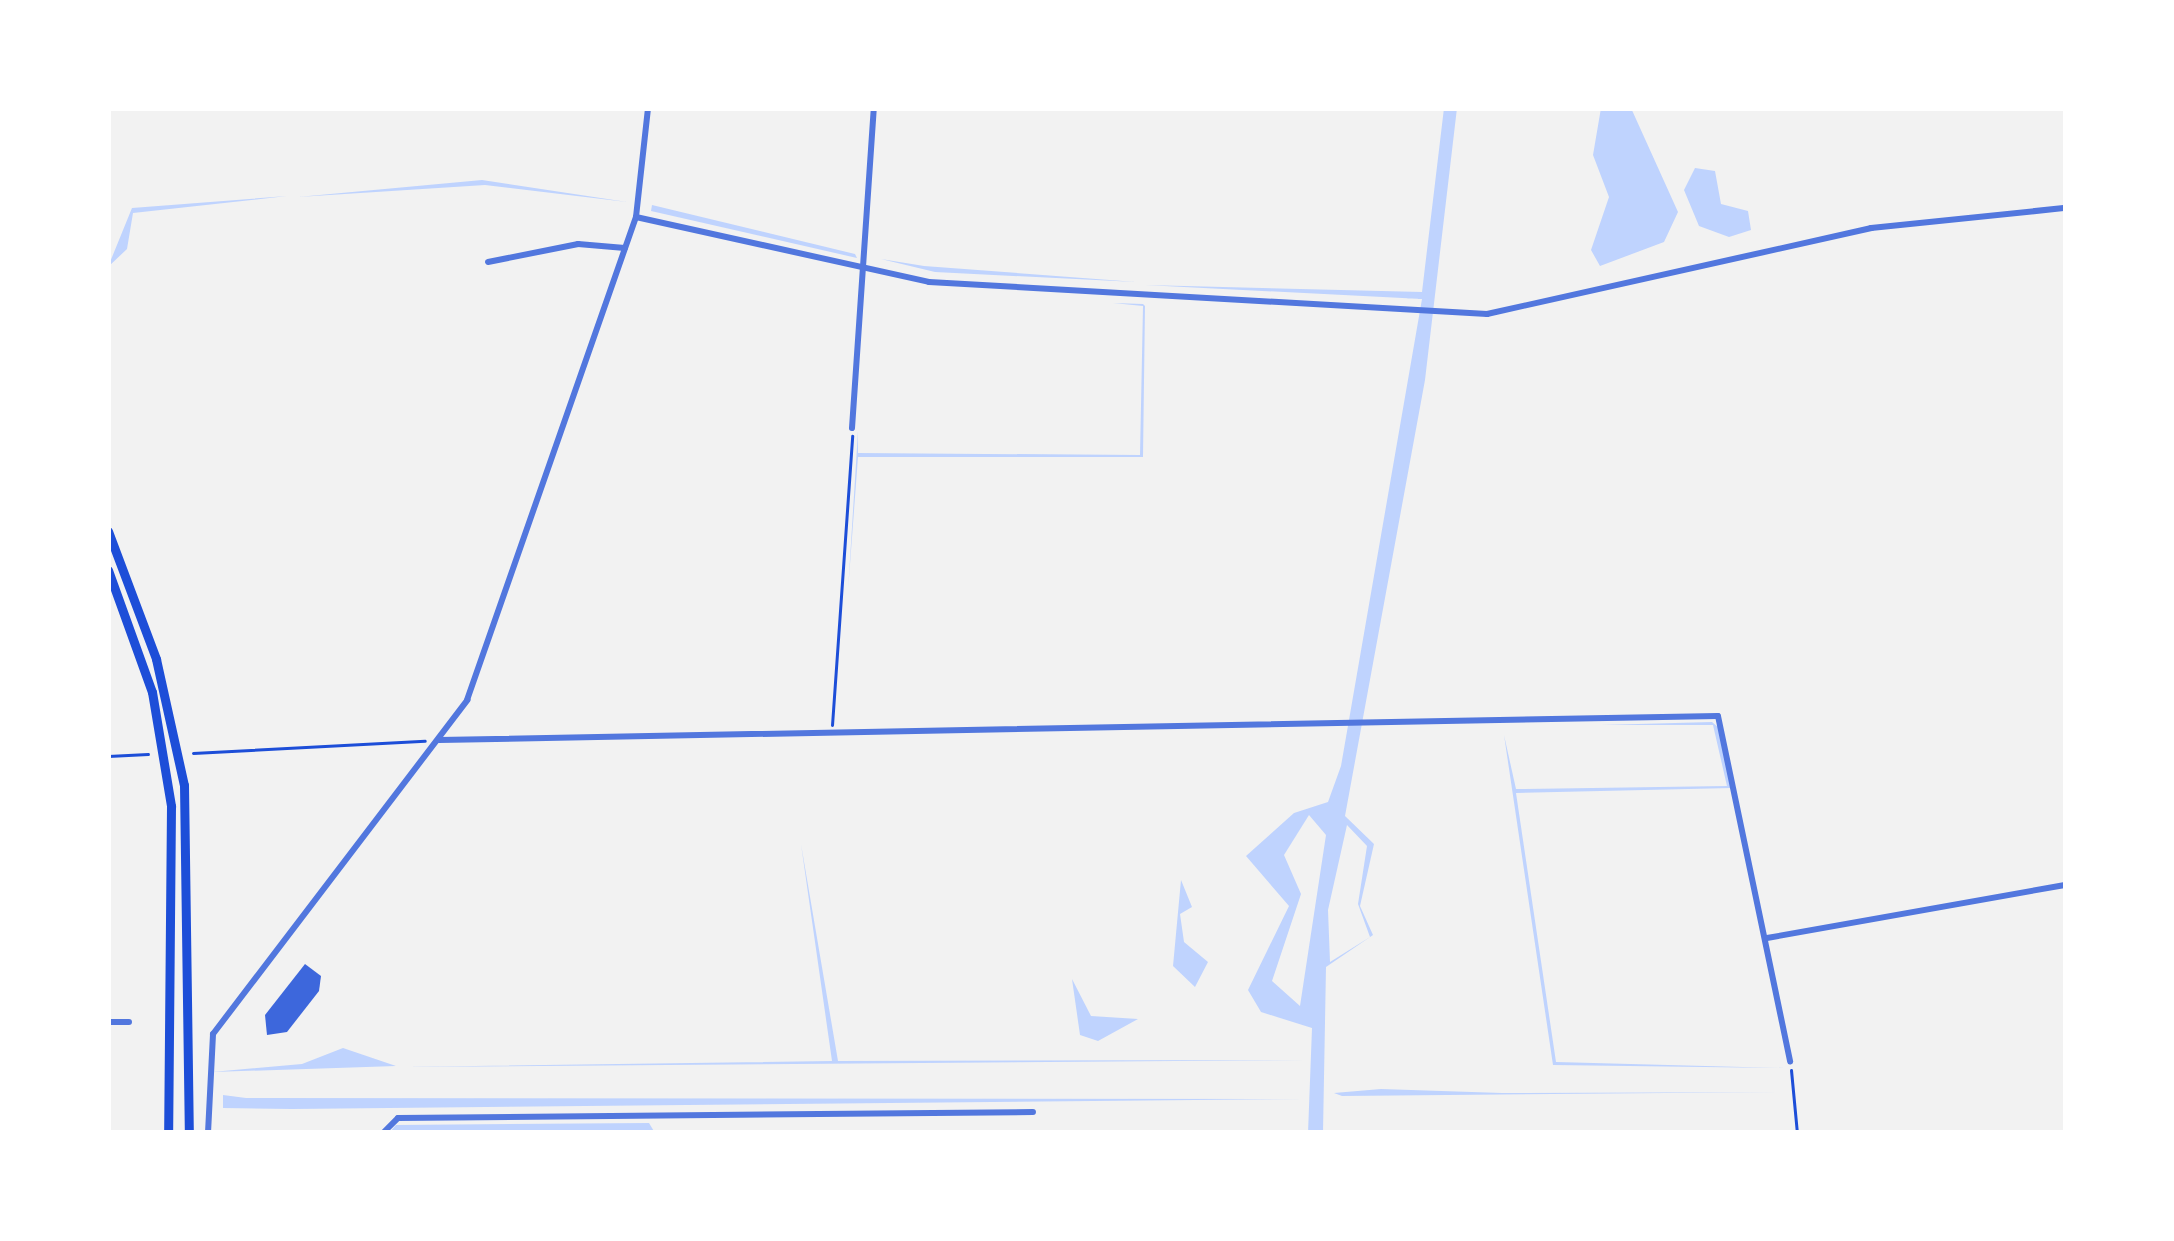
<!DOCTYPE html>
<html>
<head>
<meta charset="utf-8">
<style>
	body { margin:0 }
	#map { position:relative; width:2174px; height:1241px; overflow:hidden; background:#f2f2f2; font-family:Lato,sans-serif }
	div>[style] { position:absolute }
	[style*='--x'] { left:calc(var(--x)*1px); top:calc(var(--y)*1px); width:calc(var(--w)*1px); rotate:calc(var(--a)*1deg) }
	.water>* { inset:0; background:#bfd3fe }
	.building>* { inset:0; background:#3d67dc }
	.path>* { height:3px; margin:-1.5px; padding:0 1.5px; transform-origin:1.5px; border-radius:1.5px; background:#1d4ed8 }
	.minor>* { height:6px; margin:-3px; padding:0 3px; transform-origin:3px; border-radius:3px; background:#5277de }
	.primary>* { height:9px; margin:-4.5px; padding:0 4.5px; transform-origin:4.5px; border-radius:4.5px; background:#1d4ed8 }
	span { translate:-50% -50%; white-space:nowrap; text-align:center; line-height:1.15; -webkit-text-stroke:9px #fff; paint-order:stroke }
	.frame { position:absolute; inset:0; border:111px solid #fff; pointer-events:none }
</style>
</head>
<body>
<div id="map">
	<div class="water">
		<div style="clip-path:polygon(evenodd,1444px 108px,1457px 108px,1425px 380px,1345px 816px,1374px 844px,1360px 906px,1373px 935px,1326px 967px,1323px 1133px,1308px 1133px,1312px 1028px,1261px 1012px,1248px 990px,1289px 906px,1246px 856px,1294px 813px,1328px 802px,1341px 766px,1422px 299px,1145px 285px,1422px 292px,1444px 108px,1309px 815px,1326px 835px,1300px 1006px,1272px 981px,1301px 894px,1284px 855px,1309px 815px,1444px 108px,1347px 825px,1367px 846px,1358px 904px,1370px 937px,1330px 962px,1328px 910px,1347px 825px)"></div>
		<div style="clip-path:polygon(1601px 108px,1631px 108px,1678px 212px,1664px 242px,1600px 266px,1591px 250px,1609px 197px,1593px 155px)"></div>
		<div style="clip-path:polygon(1695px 168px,1715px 171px,1721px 204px,1748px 211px,1751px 230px,1729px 237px,1699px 226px,1684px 190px)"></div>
		<div style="clip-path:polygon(482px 180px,627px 202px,485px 185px,298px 197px)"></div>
		<div style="clip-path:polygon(287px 196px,133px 213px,127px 249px,108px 267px,132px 208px)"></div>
		<div style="clip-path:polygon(652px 205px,855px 254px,857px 258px,651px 211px)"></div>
		<div style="clip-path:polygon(881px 259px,924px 266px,1136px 282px,935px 272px)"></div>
		<div style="clip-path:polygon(1113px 303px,1143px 304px,1145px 306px,1143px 457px,858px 457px,848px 591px,858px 431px,858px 453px,1140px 455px,1143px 306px)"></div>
		<div style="clip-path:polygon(1712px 722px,1719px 728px,1732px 788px,1516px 793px,1556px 1062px,1784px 1068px,1553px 1065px,1504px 735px,1516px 789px,1727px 786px,1713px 725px,1601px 725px)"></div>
		<div style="clip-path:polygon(801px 844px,838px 1061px,1306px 1060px,404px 1067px,832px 1061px)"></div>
		<div style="clip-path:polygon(1181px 880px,1192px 907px,1180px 914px,1184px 942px,1208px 962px,1195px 987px,1173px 966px)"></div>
		<div style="clip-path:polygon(1072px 979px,1091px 1016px,1138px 1019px,1098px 1041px,1080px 1035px)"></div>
		<div style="clip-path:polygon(343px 1048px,396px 1066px,212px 1072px,302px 1064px)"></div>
		<div style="clip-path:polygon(1381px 1089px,1502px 1093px,1782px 1092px,1342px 1096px,1334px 1093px)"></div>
		<div style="clip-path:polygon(223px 1095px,246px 1098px,1303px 1099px,292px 1109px,223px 1108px)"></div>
		<div style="clip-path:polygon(649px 1123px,655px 1133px,389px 1133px,396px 1125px)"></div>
	</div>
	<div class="building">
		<div style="clip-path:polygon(305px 964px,321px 976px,319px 991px,287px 1032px,267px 1035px,265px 1015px)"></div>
	</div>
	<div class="path">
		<div style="--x:832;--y:725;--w:290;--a:-86"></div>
		<div style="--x:193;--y:753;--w:232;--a:-3"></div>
		<div style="--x:108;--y:756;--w:40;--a:-2.9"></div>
		<div style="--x:1791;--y:1070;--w:63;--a:84.6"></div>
	</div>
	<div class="minor">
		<div style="--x:636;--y:217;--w:300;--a:12.5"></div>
		<div style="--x:929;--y:282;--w:559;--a:3.28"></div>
		<div style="--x:1487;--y:314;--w:394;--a:-12.6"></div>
		<div style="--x:1871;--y:228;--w:196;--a:-5.9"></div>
		<div style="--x:488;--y:262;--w:92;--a:-11.3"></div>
		<div style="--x:578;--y:244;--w:47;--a:4.9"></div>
		<div style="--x:852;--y:428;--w:321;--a:-86.1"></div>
		<div style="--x:439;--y:740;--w:1279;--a:-1.08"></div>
		<div style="--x:1718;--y:716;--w:353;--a:78.2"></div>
		<div style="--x:1767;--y:938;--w:304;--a:-10.1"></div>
		<div style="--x:108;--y:1022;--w:21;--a:0"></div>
		<div style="--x:208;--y:1133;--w:99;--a:-87.1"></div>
		<div style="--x:213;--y:1034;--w:420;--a:-52.7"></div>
		<div style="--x:467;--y:700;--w:512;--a:-70.72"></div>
		<div style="--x:636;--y:217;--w:110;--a:-83.7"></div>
		<div style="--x:383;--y:1133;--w:21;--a:-45"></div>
		<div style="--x:398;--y:1118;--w:635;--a:-0.54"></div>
	</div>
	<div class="primary">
		<div style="--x:108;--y:531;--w:137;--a:69.4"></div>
		<div style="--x:156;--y:659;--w:129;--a:77.5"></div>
		<div style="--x:184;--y:785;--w:348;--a:89.2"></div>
		<div style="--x:108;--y:570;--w:130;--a:70.2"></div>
		<div style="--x:152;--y:692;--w:116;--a:80.5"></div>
		<div style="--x:171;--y:806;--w:327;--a:90.5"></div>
	</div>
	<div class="frame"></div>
</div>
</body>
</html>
